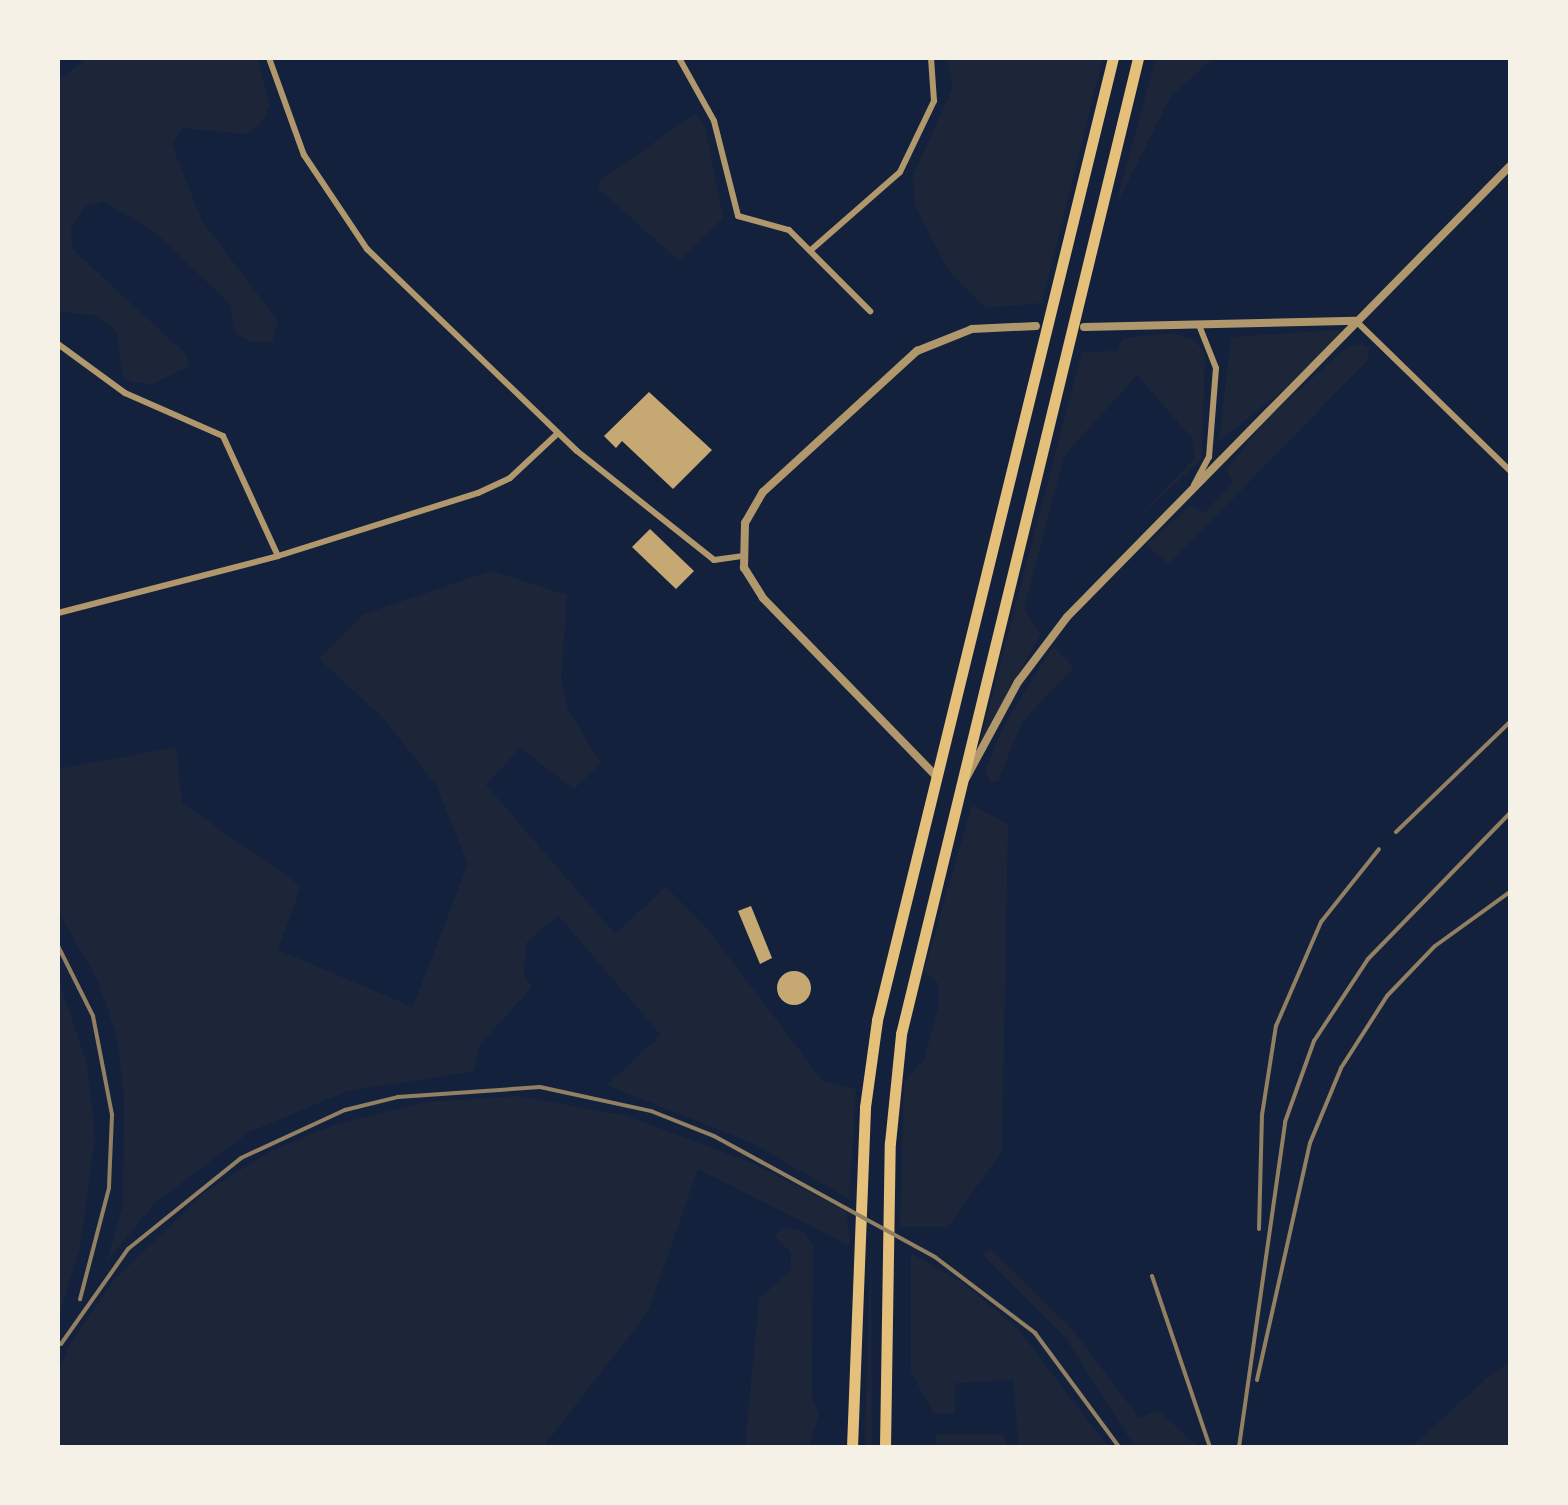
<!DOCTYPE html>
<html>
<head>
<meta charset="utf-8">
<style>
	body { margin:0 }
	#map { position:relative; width:1568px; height:1505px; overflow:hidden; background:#14213d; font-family:Signika,sans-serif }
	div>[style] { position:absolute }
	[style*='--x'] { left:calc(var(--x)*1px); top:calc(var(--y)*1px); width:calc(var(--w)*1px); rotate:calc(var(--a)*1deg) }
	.green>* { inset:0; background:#1d2539 }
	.building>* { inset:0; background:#c6a872 }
	.round { border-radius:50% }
	.minor>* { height:6px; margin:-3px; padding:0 3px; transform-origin:3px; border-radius:3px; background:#b1986c }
	.tertiary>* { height:8px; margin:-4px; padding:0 4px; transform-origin:4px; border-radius:4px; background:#b1986c }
	.trunk>* { height:11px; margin:-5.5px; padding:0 5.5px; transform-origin:5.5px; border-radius:5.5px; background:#e5c07b }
	.rail>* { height:4px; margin:-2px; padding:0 2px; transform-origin:2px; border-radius:2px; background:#918062 }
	span { translate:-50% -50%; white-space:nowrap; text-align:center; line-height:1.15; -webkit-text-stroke:8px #f6f1e7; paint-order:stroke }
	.frame { position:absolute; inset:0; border:60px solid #f6f1e7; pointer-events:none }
</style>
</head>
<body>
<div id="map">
	<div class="green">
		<div style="clip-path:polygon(87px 58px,257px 58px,270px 106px,261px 123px,246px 134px,182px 128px,172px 145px,202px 221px,278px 321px,272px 342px,251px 342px,235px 333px,230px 304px,157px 234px,104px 201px,85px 207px,71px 228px,72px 249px,187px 355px,188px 367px,152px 384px,131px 382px,123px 375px,117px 333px,98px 316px,58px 311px,58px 81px)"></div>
		<div style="clip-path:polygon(946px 58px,1103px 58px,1042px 303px,986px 308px,948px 270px,915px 205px,913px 176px,953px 87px)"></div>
		<div style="clip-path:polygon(1156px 58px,1214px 58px,1171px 96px,1115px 207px)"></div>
		<div style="clip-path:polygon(695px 114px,705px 127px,723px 218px,679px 261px,599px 189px,599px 181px)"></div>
		<div style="clip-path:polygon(1338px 330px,1343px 333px,1321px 360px,1219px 441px,1231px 337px)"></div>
		<div style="clip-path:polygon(1172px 333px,1195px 340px,1205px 354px,1202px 459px,1136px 520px,1195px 458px,1192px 438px,1137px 375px,1064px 456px,1024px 608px,1041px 634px,979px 745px,1082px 352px,1116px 351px,1123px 338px)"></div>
		<div style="clip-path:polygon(1362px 344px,1369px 347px,1367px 361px,1169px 564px,1146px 545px,1190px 506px,1204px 513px,1233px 483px,1227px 469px,1268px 418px,1347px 347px)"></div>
		<div style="clip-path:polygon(491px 571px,567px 595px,561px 681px,568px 710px,601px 763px,574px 789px,520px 748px,486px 785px,615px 934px,666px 887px,705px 926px,823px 1081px,856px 1089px,849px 1199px,752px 1143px,607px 1085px,661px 1035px,558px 915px,526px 943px,524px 974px,532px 987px,480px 1045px,474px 1071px,348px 1091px,249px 1132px,155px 1203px,106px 1262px,123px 1206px,124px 1096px,116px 1033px,97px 979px,58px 911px,58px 769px,176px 747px,182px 803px,301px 886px,278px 950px,413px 1007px,468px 864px,436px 785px,383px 718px,319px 659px,364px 614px)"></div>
		<div style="clip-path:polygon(1053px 646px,1074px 667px,1022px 722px,998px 781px,991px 783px,985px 771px,1004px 726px)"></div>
		<div style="clip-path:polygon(972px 805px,1008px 824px,1002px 1151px,948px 1227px,900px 1227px,904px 1081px,924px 1060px,939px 1004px,939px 984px,924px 971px)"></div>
		<div style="clip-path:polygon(58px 979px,87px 1063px,95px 1137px,80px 1248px,58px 1318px)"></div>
		<div style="clip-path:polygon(519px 1096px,627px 1116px,752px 1163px,846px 1211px,850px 1246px,698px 1169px,648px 1312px,543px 1447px,58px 1447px,58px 1371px,70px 1344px,113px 1281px,205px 1192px,269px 1152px,336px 1124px,426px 1102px)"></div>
		<div style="clip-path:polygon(784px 1228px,803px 1231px,813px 1245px,812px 1396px,819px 1415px,808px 1447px,745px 1447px,759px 1299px,791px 1270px,791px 1253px,774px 1235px)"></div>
		<div style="clip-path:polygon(871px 1232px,872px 1447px,865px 1447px,866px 1408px)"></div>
		<div style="clip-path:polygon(990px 1249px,1072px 1329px,1139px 1418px,1158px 1410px,1198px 1447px,1135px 1447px,1065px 1337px,982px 1254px)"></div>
		<div style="clip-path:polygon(911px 1253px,963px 1283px,1018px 1329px,1108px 1447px,1019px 1447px,1013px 1380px,955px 1383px,955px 1413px,934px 1414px,911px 1372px)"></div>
		<div style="clip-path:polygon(1510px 1361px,1510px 1447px,1411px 1447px,1488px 1377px)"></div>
		<div style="clip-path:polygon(936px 1434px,1004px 1434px,1007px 1447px,935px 1447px)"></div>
	</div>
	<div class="building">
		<div style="clip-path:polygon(649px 392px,712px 450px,673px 489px,622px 441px,616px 448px,604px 436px)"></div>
		<div style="clip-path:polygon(650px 529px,694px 571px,676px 589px,632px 547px)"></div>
		<div style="clip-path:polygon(751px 906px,772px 958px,760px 964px,738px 911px)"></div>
		<div class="round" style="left:777px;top:971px;width:34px;height:34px"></div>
	</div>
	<div class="minor">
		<div style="--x:269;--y:58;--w:103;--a:70.2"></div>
		<div style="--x:304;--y:155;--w:113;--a:56.2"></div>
		<div style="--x:367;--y:249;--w:291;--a:43.9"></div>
		<div style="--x:577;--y:451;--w:175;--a:38.5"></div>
		<div style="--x:714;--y:560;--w:28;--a:-8"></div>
		<div style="--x:679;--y:58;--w:72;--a:60.9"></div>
		<div style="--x:714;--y:121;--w:98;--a:75.8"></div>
		<div style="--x:738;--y:216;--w:53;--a:15.4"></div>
		<div style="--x:789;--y:230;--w:115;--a:45"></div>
		<div style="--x:811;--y:250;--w:118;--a:-41.2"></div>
		<div style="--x:900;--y:172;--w:79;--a:-64.4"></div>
		<div style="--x:934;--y:101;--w:43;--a:-94"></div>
		<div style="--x:1356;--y:321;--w:215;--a:44.2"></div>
		<div style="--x:58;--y:344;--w:83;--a:36.2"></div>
		<div style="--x:125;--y:393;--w:107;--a:23.7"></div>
		<div style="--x:223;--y:436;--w:132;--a:65.4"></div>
		<div style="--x:1194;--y:485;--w:32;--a:-62"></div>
		<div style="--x:1209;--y:457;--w:89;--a:-85.5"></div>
		<div style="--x:1216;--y:368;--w:46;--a:-111.6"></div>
		<div style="--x:58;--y:613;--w:227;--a:-14.5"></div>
		<div style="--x:278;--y:556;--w:210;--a:-17.5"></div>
		<div style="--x:478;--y:493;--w:35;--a:-25"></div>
		<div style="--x:510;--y:478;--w:64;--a:-43.1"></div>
	</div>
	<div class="tertiary">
		<div style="--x:1084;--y:327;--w:272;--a:-1.3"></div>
		<div style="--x:936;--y:776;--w:248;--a:-134.2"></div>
		<div style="--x:763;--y:598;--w:36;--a:-122"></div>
		<div style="--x:744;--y:568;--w:45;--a:-88.7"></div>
		<div style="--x:745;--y:523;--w:36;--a:-60"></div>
		<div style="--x:763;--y:492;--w:209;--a:-42.5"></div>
		<div style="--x:917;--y:351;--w:59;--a:-21.8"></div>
		<div style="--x:972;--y:329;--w:64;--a:-2.7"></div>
		<div style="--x:966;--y:778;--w:109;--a:-61.6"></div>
		<div style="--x:1018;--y:682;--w:81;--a:-53"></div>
		<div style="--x:1067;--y:617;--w:632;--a:-45.51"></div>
	</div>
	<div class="trunk">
		<div style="--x:852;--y:1447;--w:340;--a:-87.8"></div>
		<div style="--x:865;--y:1107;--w:88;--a:-82.1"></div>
		<div style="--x:877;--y:1020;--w:991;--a:-76.22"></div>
		<div style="--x:885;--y:1447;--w:304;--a:-89.1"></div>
		<div style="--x:890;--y:1143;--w:110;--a:-84.2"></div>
		<div style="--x:901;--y:1034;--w:1004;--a:-76.35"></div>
	</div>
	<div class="rail">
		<div style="--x:1396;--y:832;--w:158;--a:-44"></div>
		<div style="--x:58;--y:946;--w:78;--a:63.4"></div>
		<div style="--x:93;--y:1016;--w:101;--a:79.1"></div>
		<div style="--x:112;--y:1115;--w:73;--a:92.4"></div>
		<div style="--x:109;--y:1188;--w:115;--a:104.6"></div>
		<div style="--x:1259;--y:1229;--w:114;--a:-88.5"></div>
		<div style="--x:1262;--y:1115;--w:90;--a:-81.1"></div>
		<div style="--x:1276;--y:1026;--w:113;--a:-66.6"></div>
		<div style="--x:1321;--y:922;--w:93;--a:-51.5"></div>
		<div style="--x:1152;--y:1276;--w:181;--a:71.3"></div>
		<div style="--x:61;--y:1344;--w:116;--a:-54.8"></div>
		<div style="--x:128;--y:1249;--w:145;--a:-38.8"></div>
		<div style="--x:241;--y:1158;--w:115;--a:-24.8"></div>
		<div style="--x:345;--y:1110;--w:55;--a:-13.8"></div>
		<div style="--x:398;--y:1097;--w:142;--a:-4"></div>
		<div style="--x:540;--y:1087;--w:114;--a:12.2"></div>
		<div style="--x:651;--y:1111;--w:68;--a:21.6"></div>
		<div style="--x:714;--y:1136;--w:252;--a:28.7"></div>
		<div style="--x:935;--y:1257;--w:126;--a:37.2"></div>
		<div style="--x:1035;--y:1333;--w:142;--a:53.6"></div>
		<div style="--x:1257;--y:1380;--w:243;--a:-77.4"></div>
		<div style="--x:1310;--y:1143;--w:81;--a:-67.5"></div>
		<div style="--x:1341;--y:1068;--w:85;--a:-57.4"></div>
		<div style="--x:1387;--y:996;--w:69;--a:-46.2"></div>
		<div style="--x:1435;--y:946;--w:92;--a:-35.8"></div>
		<div style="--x:1239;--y:1447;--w:328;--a:-81.9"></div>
		<div style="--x:1285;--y:1122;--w:86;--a:-70.3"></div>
		<div style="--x:1314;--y:1041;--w:98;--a:-56.6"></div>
		<div style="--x:1368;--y:959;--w:204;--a:-45.8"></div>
	</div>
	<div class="frame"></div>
</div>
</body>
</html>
